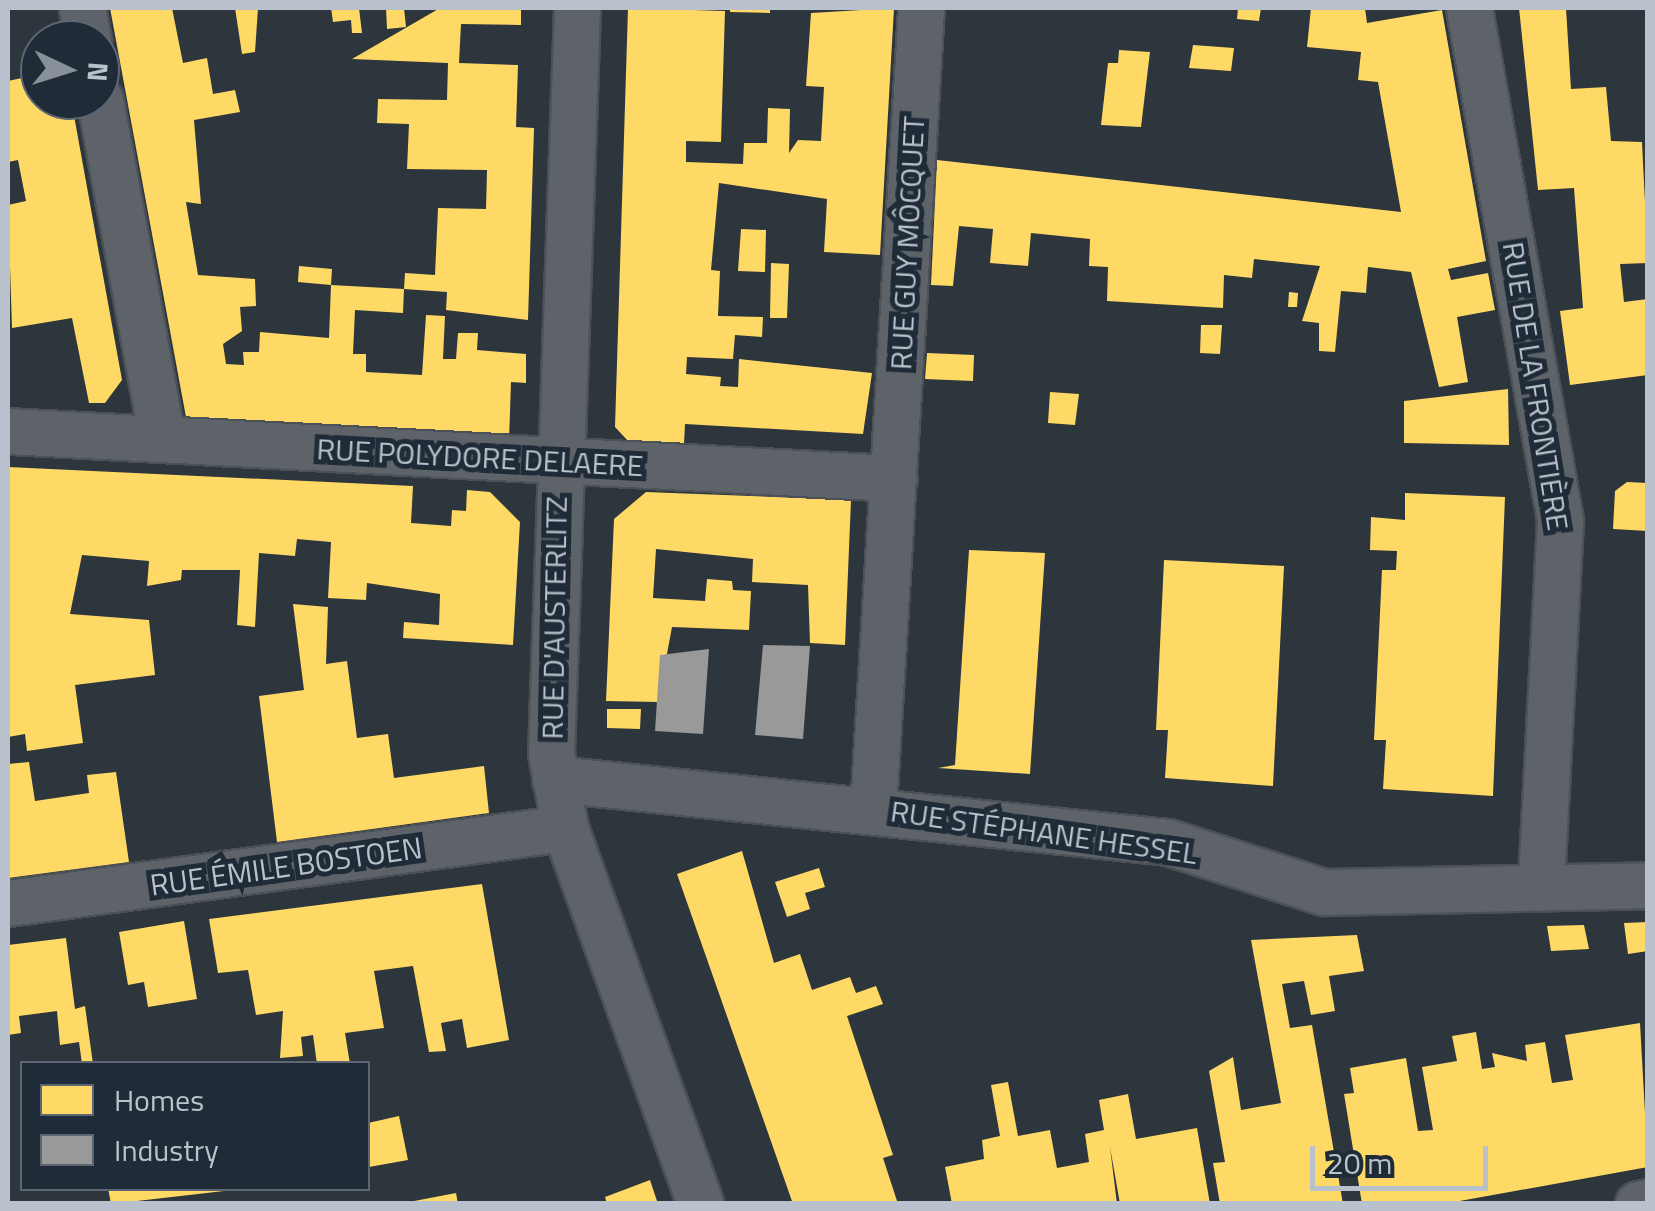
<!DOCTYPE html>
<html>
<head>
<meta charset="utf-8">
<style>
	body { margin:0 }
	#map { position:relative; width:1655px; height:1211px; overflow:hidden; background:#2d353d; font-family:"Titillium Web",sans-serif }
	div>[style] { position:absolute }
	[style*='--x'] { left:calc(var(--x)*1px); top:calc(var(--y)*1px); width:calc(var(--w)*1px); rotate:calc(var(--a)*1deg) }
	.homes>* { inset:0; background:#ffd966 }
	.industry>* { inset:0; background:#999 }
	.roads { filter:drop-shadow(2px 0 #4c5157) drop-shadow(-2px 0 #4c5157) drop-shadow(0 2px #4c5157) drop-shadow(0 -2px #4c5157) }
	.minor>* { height:45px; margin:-22.5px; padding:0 22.5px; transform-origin:22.5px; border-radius:22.5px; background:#5e636a }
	span { translate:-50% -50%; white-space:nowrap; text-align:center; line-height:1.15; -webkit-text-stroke:10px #202b38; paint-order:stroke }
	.street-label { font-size:30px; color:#b9c1cc }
	.frame { position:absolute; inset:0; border:10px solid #b9c1cc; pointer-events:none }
	.legend { position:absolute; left:20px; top:1061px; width:350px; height:130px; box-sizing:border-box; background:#202b38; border:2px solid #5d6773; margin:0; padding:12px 18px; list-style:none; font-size:30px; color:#b9c1cc }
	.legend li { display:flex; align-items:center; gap:20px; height:50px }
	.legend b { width:50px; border:2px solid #5d6773 }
	.north { position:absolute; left:20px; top:20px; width:100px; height:100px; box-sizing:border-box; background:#202b38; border:2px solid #5d6773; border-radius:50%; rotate:94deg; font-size:28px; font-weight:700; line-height:40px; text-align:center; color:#b9c1cc }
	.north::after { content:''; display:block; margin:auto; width:35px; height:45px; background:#88909a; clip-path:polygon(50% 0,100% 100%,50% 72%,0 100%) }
	.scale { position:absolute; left:1310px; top:1146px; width:178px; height:45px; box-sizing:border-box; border:5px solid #b9c1cc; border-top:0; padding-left:12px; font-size:30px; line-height:35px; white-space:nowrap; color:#b9c1cc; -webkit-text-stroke:8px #202b38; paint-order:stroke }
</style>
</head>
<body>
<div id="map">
	<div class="homes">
		<div style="clip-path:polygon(110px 8px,172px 8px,183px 63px,207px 58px,213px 94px,235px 90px,240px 112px,194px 120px,201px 204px,186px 202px,198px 275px,255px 279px,256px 306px,240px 307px,242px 331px,223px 344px,226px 364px,244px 365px,243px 352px,259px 352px,260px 332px,329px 338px,331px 285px,298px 282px,299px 266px,332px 269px,331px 285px,404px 289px,403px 313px,355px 310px,353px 354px,366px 354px,366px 372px,422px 375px,426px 315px,445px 316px,443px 359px,456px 359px,458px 333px,478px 333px,477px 350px,526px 354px,526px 383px,511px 382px,509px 441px,186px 417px)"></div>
		<div style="clip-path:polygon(235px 8px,258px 8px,255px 52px,242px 54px)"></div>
		<div style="clip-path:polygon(331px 8px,359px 8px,362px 33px,352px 33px,351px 20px,333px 22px)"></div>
		<div style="clip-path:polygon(386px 8px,404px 8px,406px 27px,387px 29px)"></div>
		<div style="clip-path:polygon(440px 8px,521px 8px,521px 25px,461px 24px,459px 63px,518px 65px,516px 127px,534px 128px,528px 320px,446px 310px,447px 292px,404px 289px,405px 273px,435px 275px,438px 208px,486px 209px,487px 170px,407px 169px,409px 124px,377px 123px,378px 99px,447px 100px,448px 63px,352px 59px)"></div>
		<div style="clip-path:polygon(628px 8px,725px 11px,721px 142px,686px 141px,686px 162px,743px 164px,744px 143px,767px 143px,768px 108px,790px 109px,789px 153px,798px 140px,821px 141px,824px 87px,806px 86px,811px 13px,894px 8px,880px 255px,824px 252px,827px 199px,719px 183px,711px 270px,720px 271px,718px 316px,763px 317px,762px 337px,735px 335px,733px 359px,687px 357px,686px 374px,721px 377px,720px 386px,738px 387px,739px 359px,872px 373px,863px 434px,685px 424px,684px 444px,628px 441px,615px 427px)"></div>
		<div style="clip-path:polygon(730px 8px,770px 8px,770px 13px,730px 12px)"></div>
		<div style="clip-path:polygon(1238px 8px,1261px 8px,1259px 21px,1237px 19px)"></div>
		<div style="clip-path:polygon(1311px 8px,1365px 8px,1367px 23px,1442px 10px,1486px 261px,1448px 269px,1451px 280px,1488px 273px,1495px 310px,1457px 317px,1468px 382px,1439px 387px,1411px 272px,1368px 267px,1366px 293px,1341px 291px,1335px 352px,1319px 351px,1319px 323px,1302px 321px,1320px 266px,1254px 259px,1252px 278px,1224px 275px,1223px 308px,1107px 301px,1108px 267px,1089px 266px,1090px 239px,1031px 233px,1028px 266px,990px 263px,993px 229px,959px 226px,953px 286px,931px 285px,937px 160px,1401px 212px,1378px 82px,1358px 80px,1361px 52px,1307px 47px)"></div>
		<div style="clip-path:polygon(1519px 8px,1566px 8px,1571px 89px,1606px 87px,1611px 141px,1642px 142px,1648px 263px,1620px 264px,1624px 302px,1648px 299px,1648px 375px,1570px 385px,1560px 311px,1583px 308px,1574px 188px,1538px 190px)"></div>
		<div style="clip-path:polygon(1193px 45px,1234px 48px,1231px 71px,1189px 68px)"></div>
		<div style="clip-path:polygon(1119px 50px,1150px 52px,1141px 127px,1101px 125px,1108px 63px,1118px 63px)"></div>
		<div style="clip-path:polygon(40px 74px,40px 100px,71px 100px,73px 110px,122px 380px,105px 403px,89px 403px,72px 318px,12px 328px,8px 205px,26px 201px,18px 160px,8px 162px,8px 81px)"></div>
		<div style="clip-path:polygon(741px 229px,766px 230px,765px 272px,738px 271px)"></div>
		<div style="clip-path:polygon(771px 263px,789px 264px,787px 318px,770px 318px)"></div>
		<div style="clip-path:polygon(1289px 292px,1298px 293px,1297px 307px,1288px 307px)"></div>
		<div style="clip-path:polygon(1201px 325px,1222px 325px,1220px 354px,1200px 353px)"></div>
		<div style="clip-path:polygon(927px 353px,974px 355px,973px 381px,925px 379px)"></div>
		<div style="clip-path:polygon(1508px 389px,1509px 445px,1404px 443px,1404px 401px)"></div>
		<div style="clip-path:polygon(1050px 392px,1079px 394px,1075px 425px,1048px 423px)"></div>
		<div style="clip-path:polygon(8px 467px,413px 486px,411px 523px,451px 526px,452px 510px,466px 511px,467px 490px,490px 492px,520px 522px,513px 645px,403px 638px,404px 622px,439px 625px,440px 594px,367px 583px,366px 600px,328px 598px,331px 542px,297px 539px,295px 556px,259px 553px,255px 627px,237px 625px,240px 570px,182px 570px,181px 580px,147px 586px,149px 561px,82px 555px,70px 614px,149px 620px,155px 675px,75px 685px,83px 743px,27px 751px,25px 734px,8px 737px)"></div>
		<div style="clip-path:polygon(1627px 482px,1648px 483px,1648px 531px,1613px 529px,1615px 491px)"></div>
		<div style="clip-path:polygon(646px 492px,851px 500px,845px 645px,810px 643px,808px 585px,752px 582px,753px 559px,656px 549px,653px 598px,705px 601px,707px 579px,732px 581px,733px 590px,751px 591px,749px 630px,672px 627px,658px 702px,606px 701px,614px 519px)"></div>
		<div style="clip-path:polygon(1405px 493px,1505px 497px,1493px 796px,1383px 789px,1386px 740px,1374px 740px,1382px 570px,1396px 570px,1397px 551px,1370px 550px,1371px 517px,1405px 520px)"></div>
		<div style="clip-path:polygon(969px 550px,1045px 553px,1030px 774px,938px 768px,955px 765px)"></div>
		<div style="clip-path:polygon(1164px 560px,1284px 566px,1273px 786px,1165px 778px,1168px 730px,1156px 730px)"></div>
		<div style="clip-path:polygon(293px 604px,328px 607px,326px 664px,347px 661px,357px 738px,388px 734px,394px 778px,484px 766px,489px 813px,277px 842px,259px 696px,304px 690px)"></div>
		<div style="clip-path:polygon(607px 709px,641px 709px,640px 729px,607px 728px)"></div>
		<div style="clip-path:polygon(29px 762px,35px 801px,89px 793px,87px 775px,116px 772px,129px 862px,8px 878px,8px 764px)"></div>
		<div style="clip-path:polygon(742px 851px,774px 963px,800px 954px,812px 990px,850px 977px,856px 993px,876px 986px,883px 1004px,847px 1016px,893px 1155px,883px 1158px,898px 1204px,793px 1204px,677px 874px)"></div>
		<div style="clip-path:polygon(819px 868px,825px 887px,805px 893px,810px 909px,787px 917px,775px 882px)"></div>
		<div style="clip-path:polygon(482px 884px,509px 1040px,467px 1048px,462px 1019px,441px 1023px,446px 1051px,429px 1052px,413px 966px,374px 971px,384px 1028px,345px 1033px,350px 1064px,317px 1064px,313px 1035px,301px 1037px,303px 1056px,280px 1058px,283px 1011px,256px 1015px,248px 970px,218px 973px,209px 919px)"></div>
		<div style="clip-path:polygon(184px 921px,197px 999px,148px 1007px,144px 982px,128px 985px,119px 932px)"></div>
		<div style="clip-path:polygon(1648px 922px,1648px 951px,1628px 954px,1624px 923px)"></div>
		<div style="clip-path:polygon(1584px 925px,1589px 949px,1551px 951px,1547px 926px)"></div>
		<div style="clip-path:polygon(1357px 935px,1364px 971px,1329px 976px,1335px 1011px,1311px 1015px,1304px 981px,1282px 984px,1290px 1028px,1312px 1025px,1343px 1204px,1220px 1204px,1213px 1163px,1225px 1162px,1209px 1071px,1233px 1057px,1241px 1110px,1281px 1103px,1251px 940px)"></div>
		<div style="clip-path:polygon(66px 938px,75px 1009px,85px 1006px,93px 1064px,82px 1064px,79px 1042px,60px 1045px,57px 1011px,19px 1016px,21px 1033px,8px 1035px,8px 945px)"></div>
		<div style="clip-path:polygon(1640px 1023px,1648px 1167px,1443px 1204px,1362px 1204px,1344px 1094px,1354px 1093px,1350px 1068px,1406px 1058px,1418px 1131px,1433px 1130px,1422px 1067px,1457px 1061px,1452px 1036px,1476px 1032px,1482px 1069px,1495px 1067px,1492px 1053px,1527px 1061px,1525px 1045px,1545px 1042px,1552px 1083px,1573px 1080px,1565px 1035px)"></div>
		<div style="clip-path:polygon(1008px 1082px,1018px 1136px,1050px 1130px,1057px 1168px,1089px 1162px,1085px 1134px,1104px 1130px,1099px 1100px,1128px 1094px,1136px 1139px,1197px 1128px,1210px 1204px,1120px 1204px,1110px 1147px,1117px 1204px,952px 1204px,945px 1167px,984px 1159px,982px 1140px,1000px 1136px,991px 1085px)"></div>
		<div style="clip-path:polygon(399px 1116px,408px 1160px,369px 1167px,368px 1123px)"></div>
		<div style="clip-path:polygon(650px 1180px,658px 1204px,607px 1204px,605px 1197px)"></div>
		<div style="clip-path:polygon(108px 1188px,224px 1188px,224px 1191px,111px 1204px)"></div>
		<div style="clip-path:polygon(456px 1193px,458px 1204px,409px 1204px,409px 1202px)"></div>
	</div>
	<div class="industry">
		<div style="clip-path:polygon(763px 645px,810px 646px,803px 739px,755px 735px)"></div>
		<div style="clip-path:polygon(709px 649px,703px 734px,655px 731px,660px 655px)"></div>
	</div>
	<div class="roads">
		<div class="minor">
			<div style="--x:82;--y:8;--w:33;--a:79"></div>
			<div style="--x:577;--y:8;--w:745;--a:92"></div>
			<div style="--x:551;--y:753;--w:76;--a:79.4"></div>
			<div style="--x:565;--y:828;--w:400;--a:70.2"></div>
			<div style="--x:1469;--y:8;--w:520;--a:79.92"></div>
			<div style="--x:1560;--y:520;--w:368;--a:93"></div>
			<div style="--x:100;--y:100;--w:344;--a:79.6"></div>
			<div style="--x:8;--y:431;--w:887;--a:3.04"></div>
			<div style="--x:555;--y:779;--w:616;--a:5.87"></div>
			<div style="--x:1168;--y:842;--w:164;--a:17.8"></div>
			<div style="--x:1324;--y:892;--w:324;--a:-1.2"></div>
			<div style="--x:873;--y:809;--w:802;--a:-86.57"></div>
			<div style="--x:8;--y:903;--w:562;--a:-7.67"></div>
			<div style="--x:1638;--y:1204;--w:10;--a:-11"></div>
		</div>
	</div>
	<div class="street-label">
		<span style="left:907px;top:243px;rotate:-87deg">RUE GUY MÔCQUET</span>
		<span style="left:1536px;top:386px;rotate:81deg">RUE DE LA FRONTIÈRE</span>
		<span style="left:480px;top:457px;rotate:3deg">RUE POLYDORE DELAERE</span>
		<span style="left:554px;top:618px;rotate:-89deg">RUE D'AUSTERLITZ</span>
		<span style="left:1044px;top:832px;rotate:8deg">RUE STÉPHANE HESSEL</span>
		<span style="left:286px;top:866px;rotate:-8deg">RUE ÉMILE BOSTOEN</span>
	</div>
	<div class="frame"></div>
	<ul class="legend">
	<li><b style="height:28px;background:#ffd966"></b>Homes</li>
	<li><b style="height:28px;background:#999"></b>Industry</li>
	</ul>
	<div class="north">N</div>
	<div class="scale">20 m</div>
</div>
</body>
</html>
